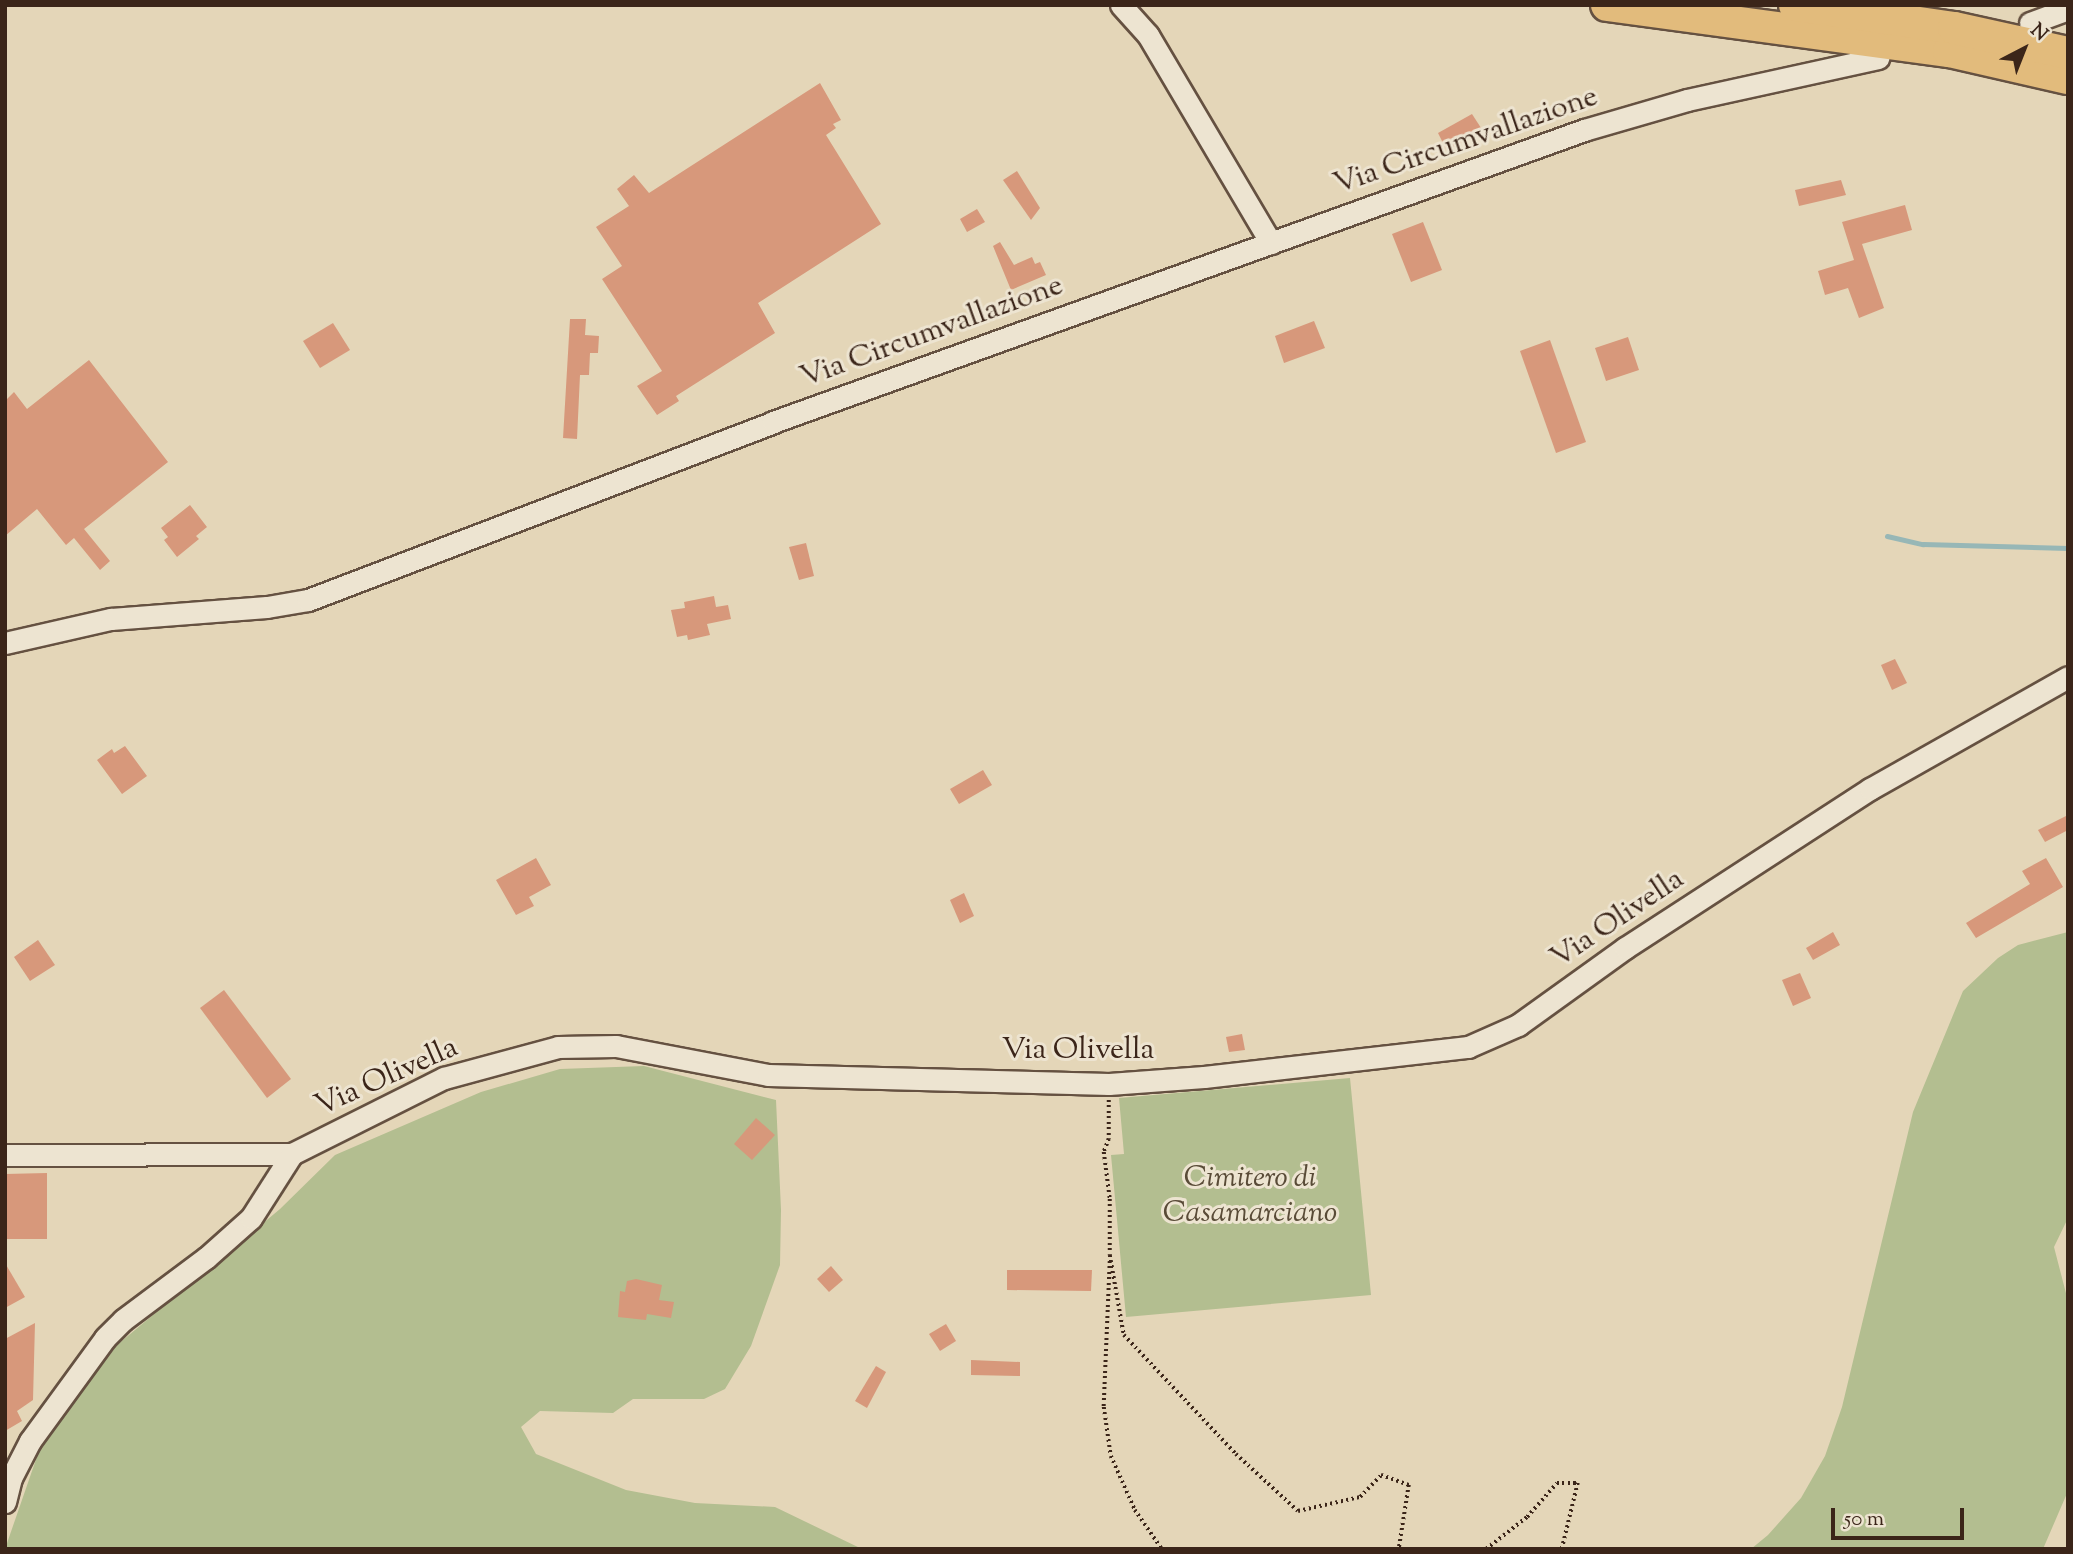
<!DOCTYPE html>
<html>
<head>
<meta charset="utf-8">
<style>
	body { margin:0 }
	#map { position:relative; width:2073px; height:1554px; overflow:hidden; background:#e4d6b8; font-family:"Sorts Mill Goudy",serif }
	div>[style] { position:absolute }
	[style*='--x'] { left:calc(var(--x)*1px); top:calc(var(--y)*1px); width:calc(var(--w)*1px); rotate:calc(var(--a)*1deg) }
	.green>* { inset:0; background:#b3be90 }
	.stream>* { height:5px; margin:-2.5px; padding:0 2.5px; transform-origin:2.5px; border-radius:2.5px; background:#97b7b6 }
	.building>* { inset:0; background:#d7987b }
	.path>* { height:3.5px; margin-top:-1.75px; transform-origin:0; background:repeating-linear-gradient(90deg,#3b2519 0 2px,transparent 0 5.5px) }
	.roads { filter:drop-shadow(2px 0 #655141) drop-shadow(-2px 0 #655141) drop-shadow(0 2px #655141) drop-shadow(0 -2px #655141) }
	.minor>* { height:21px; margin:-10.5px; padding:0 10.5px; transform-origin:10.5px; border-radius:10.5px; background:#ede4d1 }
	.highway>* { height:32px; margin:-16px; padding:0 16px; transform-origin:16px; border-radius:16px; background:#e2bb7c }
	span { translate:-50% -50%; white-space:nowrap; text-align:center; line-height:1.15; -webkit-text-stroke:6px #ede4d1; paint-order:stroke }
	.street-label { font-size:30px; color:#3b2519 }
	.park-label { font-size:30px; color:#594b37; font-style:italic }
	.frame { position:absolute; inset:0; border:7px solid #3b2519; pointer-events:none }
	.north { position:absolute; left:1989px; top:14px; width:70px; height:70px; -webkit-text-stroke:5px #ede4d1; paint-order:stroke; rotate:42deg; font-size:19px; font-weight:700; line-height:28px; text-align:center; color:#3b2519 }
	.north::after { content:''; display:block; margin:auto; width:24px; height:32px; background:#3b2519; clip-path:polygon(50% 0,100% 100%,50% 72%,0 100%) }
	.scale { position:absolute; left:1831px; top:1508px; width:133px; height:32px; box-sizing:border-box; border:4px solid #3b2519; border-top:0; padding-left:9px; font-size:21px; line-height:24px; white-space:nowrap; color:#3b2519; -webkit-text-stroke:5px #ede4d1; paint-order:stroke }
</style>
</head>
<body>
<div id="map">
	<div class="green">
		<div style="clip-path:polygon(2068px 932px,2068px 1218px,2054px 1247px,2068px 1301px,2068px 1491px,2043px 1549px,1751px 1549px,1768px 1535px,1801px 1498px,1825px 1456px,1842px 1407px,1913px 1112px,1963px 991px,1998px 958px,2018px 945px)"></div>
		<div style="clip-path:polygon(644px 1066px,776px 1100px,781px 1210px,780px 1265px,751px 1346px,725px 1389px,704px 1399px,633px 1399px,613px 1413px,540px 1411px,521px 1427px,536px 1454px,626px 1490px,695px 1503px,775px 1507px,862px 1549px,5px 1549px,41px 1445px,117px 1345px,280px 1209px,335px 1155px,481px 1092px,560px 1069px)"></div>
		<div style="clip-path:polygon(1350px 1078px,1371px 1295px,1126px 1317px,1111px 1155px,1124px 1154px,1119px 1098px)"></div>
	</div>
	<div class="stream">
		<div style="--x:1887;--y:536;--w:37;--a:13"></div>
		<div style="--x:1923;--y:544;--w:145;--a:1.6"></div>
	</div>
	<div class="building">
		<div style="clip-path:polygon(820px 83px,841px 120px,833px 124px,836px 128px,826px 135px,881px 224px,758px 303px,775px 333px,676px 396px,679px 401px,657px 415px,637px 386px,662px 371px,602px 279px,622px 266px,596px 227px,629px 206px,617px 189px,634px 175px,649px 193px)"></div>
		<div style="clip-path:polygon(1472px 114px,1483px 131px,1447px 151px,1438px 133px)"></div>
		<div style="clip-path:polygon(1017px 171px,1040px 208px,1031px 220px,1003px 180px)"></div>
		<div style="clip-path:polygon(1841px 180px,1846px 195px,1799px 206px,1795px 190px)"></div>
		<div style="clip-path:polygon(1905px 205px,1912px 230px,1862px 244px,1884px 308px,1859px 318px,1848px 288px,1825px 295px,1818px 271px,1854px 260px,1842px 222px)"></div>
		<div style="clip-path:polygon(977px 209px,985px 222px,967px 232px,960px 219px)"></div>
		<div style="clip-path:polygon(1423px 222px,1442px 270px,1411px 282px,1392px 234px)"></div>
		<div style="clip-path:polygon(1000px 242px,1014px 265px,1032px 257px,1035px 264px,1040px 262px,1046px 275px,1011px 290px,993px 246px)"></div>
		<div style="clip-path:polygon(570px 319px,586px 319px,585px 335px,599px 336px,598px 353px,590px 353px,589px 375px,580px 375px,577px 439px,563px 438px)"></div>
		<div style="clip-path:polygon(1314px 321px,1325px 348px,1284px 363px,1275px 336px)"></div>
		<div style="clip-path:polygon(333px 323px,350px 350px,320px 368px,303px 341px)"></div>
		<div style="clip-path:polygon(1628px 337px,1639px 370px,1606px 381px,1595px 348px)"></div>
		<div style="clip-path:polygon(1550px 340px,1586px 442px,1556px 453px,1520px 351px)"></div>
		<div style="clip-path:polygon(89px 360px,168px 462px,84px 529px,110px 561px,100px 570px,74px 538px,66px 545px,37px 509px,5px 536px,5px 401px,14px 392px,27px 409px)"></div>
		<div style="clip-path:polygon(190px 505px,207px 527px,196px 536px,199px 539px,177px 557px,164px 540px,168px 537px,161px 528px)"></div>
		<div style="clip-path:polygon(806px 543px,814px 576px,799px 580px,789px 547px)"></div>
		<div style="clip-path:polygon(714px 596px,716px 607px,728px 605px,731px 619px,707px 624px,710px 635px,688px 640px,687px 635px,677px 637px,671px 610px,685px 608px,684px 602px)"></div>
		<div style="clip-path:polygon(1895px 659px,1907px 683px,1892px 690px,1881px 665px)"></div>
		<div style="clip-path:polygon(125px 746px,147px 776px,122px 794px,97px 760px,112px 749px,114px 753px)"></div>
		<div style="clip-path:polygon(983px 770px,992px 785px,959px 804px,950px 789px)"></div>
		<div style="clip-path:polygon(2068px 815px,2068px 830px,2045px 842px,2038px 830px)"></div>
		<div style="clip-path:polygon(536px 858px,551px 885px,529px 897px,534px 906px,516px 915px,496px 880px)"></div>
		<div style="clip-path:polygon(2046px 858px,2063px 887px,1976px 938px,1966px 923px,2030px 884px,2022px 871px)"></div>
		<div style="clip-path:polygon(964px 893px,974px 916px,960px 923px,950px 900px)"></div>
		<div style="clip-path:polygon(1833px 932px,1840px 945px,1813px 960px,1806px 948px)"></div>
		<div style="clip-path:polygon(38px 940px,55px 965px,30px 981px,14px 957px)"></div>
		<div style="clip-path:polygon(1800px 973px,1811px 998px,1793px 1006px,1782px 980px)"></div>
		<div style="clip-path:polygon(224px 990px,291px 1079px,267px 1098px,200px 1008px)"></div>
		<div style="clip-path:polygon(1242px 1034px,1245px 1050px,1229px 1052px,1226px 1037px)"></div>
		<div style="clip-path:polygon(756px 1118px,775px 1135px,752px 1160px,734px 1144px)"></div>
		<div style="clip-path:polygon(47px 1173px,47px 1239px,5px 1239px,5px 1174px)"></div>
		<div style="clip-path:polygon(5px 1263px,25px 1297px,5px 1308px)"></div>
		<div style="clip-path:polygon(831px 1266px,843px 1280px,829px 1292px,817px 1279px)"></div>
		<div style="clip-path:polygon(1007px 1270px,1092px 1270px,1091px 1291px,1007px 1290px)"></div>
		<div style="clip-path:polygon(636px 1279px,662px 1285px,659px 1300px,674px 1302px,671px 1318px,647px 1314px,646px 1320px,618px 1317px,620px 1291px,625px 1292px,627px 1281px)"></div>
		<div style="clip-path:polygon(35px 1323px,33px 1400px,17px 1411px,22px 1421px,5px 1431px,5px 1339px)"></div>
		<div style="clip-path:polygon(946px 1324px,956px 1341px,940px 1351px,929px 1334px)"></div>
		<div style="clip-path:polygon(971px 1360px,1020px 1362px,1020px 1376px,971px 1375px)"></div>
		<div style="clip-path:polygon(876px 1366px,886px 1372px,867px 1408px,855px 1401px)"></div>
	</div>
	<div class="path">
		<div style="--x:1109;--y:1100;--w:39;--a:90"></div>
		<div style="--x:1109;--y:1139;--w:14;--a:111"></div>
		<div style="--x:1104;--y:1152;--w:47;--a:82.7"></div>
		<div style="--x:1110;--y:1199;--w:56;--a:90"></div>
		<div style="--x:1110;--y:1255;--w:81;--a:80.1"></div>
		<div style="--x:1124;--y:1335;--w:163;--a:46.7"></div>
		<div style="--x:1236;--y:1454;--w:84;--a:42.6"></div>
		<div style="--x:1298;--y:1511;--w:64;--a:-12.7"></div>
		<div style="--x:1360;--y:1497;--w:30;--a:-46"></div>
		<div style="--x:1381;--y:1475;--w:30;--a:20"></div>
		<div style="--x:1409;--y:1485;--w:65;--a:98.9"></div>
		<div style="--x:1110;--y:1261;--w:146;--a:92.4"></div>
		<div style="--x:1104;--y:1407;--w:49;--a:81.9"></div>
		<div style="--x:1111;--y:1456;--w:59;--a:66"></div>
		<div style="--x:1135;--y:1510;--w:47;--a:55.3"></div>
		<div style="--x:1486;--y:1549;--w:52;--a:-38"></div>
		<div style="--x:1527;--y:1517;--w:45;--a:-48.6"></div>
		<div style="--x:1557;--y:1483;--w:21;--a:0"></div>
		<div style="--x:1578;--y:1483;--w:68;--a:103.6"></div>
	</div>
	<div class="roads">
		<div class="minor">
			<div style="--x:1121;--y:5;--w:40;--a:48"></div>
			<div style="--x:1148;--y:35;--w:242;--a:59.4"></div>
			<div style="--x:2030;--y:23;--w:40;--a:-20.2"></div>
			<div style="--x:5;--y:643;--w:109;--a:-12.8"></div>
			<div style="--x:111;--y:619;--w:156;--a:-4.4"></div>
			<div style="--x:267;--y:607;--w:42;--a:-9.7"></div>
			<div style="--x:308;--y:600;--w:498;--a:-20.9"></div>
			<div style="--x:773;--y:422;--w:862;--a:-19.8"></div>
			<div style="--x:1584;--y:130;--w:107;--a:-16.2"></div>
			<div style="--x:1687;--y:100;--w:196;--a:-12.4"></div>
			<div style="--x:5;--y:1155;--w:287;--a:-0.2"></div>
			<div style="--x:292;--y:1154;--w:170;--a:-26.6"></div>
			<div style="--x:444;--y:1078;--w:118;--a:-15.2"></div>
			<div style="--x:558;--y:1047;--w:58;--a:-1"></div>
			<div style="--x:616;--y:1046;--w:155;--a:10.8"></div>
			<div style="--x:768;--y:1075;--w:341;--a:1.5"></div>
			<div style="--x:1109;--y:1084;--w:95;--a:-4.2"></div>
			<div style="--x:1204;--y:1077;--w:266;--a:-6.5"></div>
			<div style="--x:1468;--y:1047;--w:55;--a:-23.7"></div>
			<div style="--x:1518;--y:1025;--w:132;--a:-35.7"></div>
			<div style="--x:1625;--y:948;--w:292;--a:-33"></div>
			<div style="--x:1870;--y:789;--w:227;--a:-29.5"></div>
			<div style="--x:5;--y:1502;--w:25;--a:-76"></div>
			<div style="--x:11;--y:1478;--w:42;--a:-62.8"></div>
			<div style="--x:30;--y:1441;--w:127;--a:-53.9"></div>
			<div style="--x:105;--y:1338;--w:25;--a:-45"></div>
			<div style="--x:123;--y:1320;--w:104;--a:-36.8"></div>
			<div style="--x:206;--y:1258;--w:60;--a:-41.6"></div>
			<div style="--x:251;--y:1218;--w:76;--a:-57.4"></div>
		</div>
		<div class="highway">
			<div style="--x:1607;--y:5;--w:345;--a:7.7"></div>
			<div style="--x:1949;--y:51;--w:122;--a:12.8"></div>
			<div style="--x:1795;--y:5;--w:161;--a:8.2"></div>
			<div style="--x:1954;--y:28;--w:117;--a:12.4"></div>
		</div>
	</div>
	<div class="street-label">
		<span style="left:1466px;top:142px;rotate:-19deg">Via Circumvallazione</span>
		<span style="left:932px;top:333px;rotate:-20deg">Via Circumvallazione</span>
		<span style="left:1618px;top:920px;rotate:-34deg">Via Olivella</span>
		<span style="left:1078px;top:1051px">Via Olivella</span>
		<span style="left:387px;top:1078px;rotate:-24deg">Via Olivella</span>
	</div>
	<div class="park-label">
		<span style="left:1250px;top:1196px">Cimitero di<br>Casamarciano</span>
	</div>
	<div class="frame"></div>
	<div class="north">N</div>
	<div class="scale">50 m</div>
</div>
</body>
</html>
